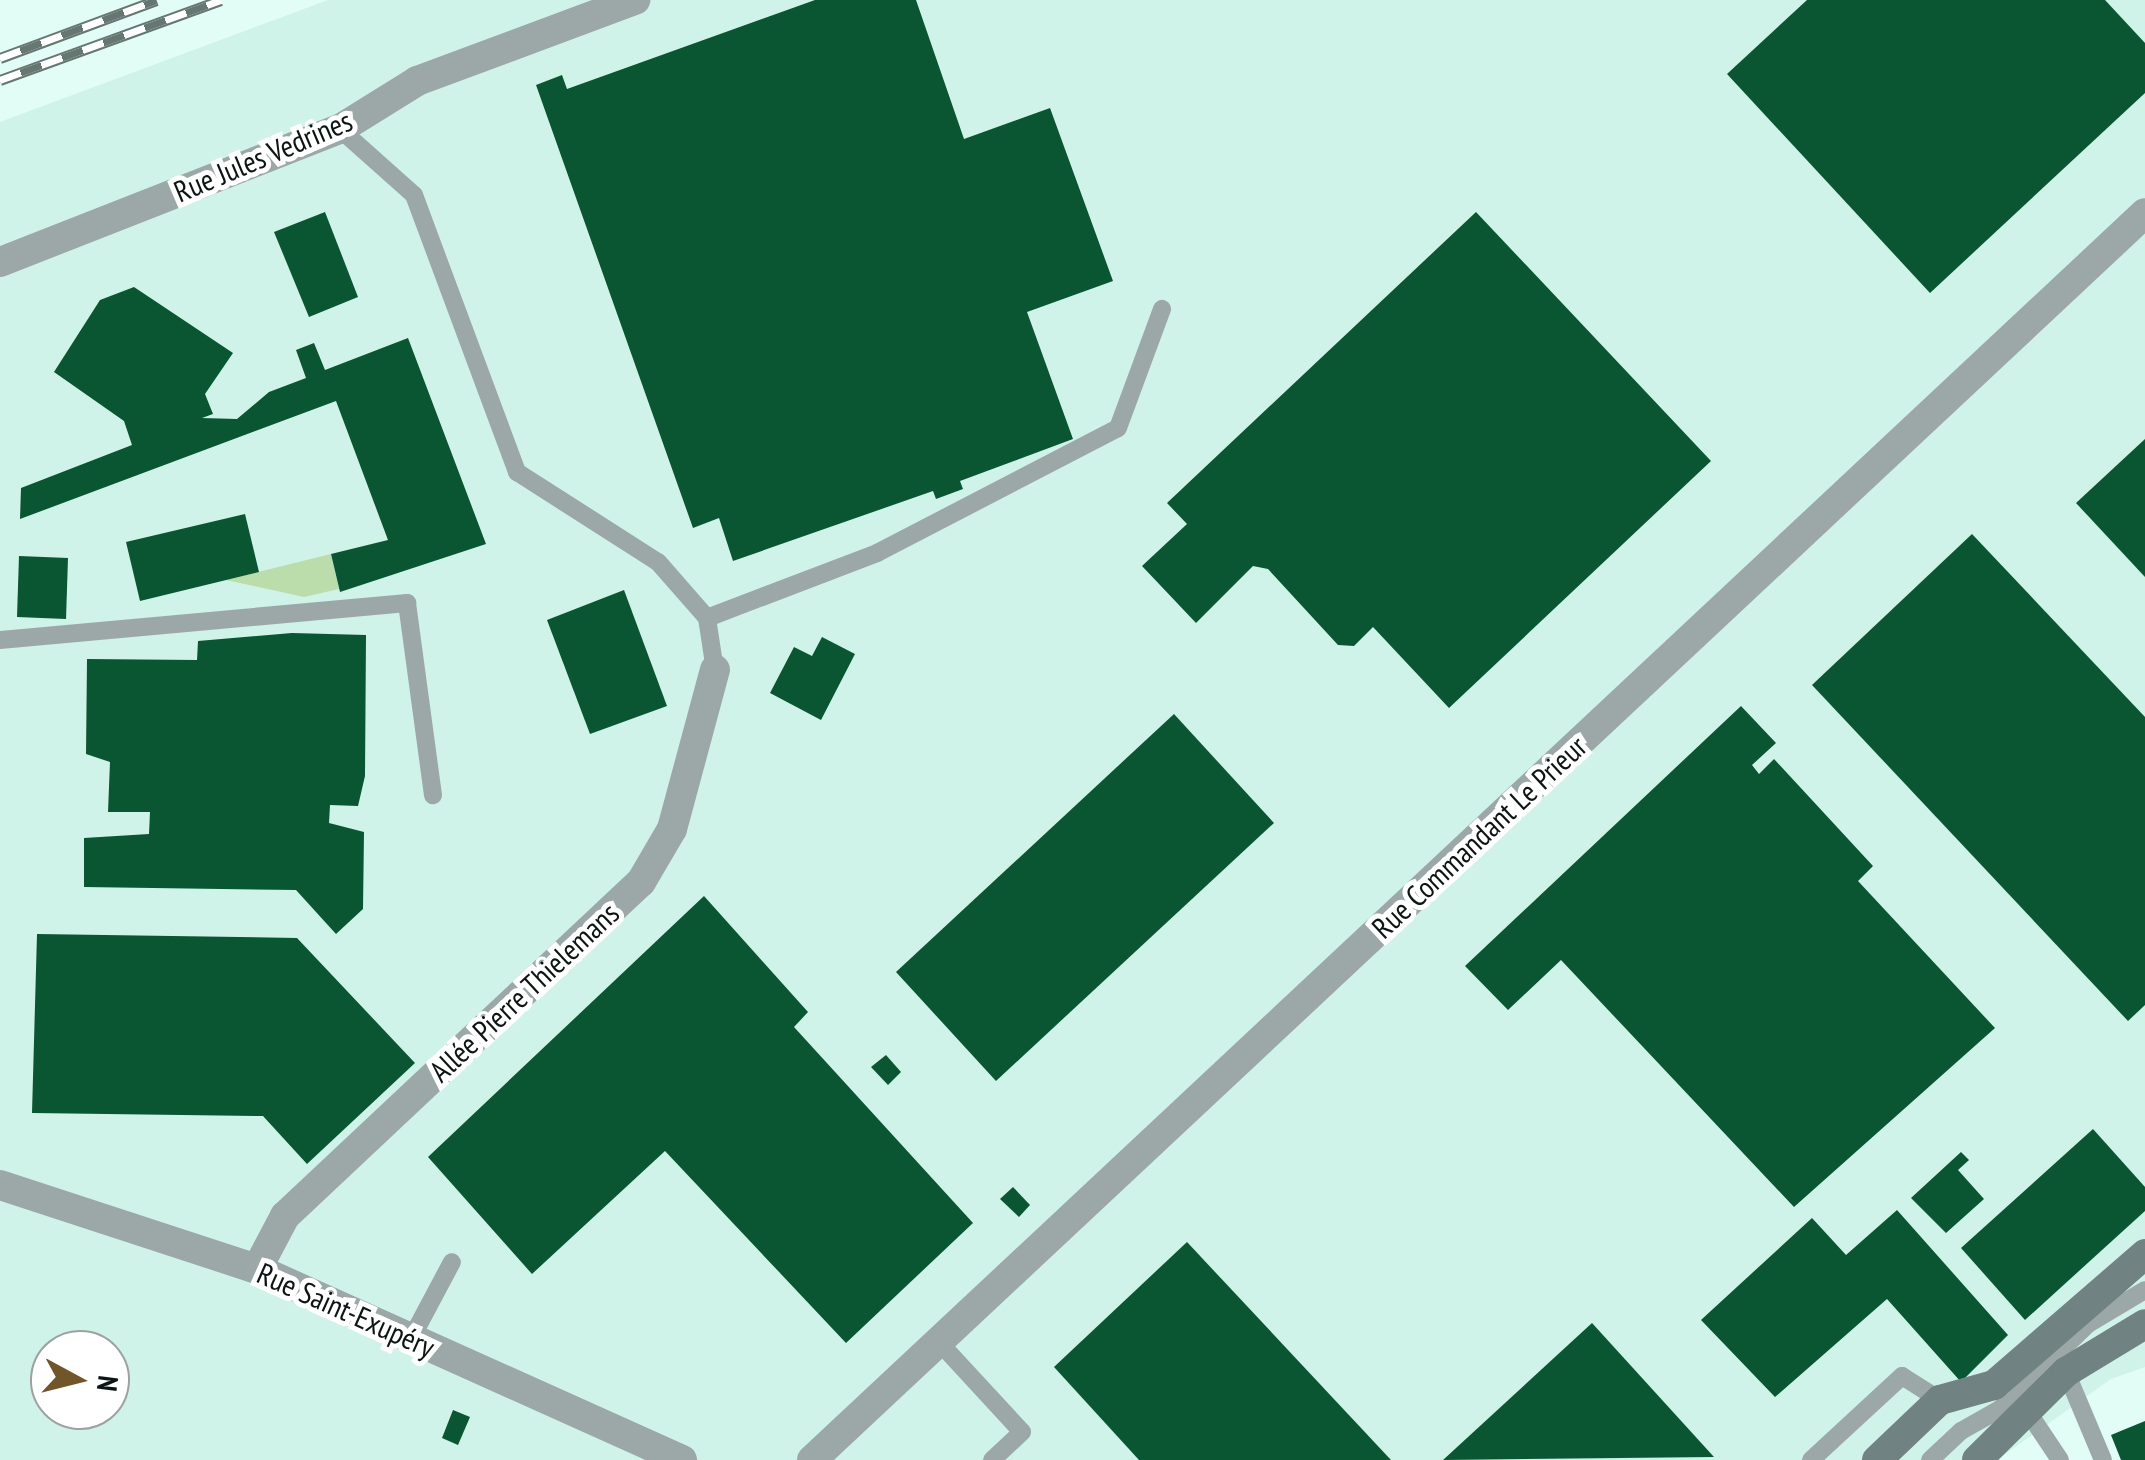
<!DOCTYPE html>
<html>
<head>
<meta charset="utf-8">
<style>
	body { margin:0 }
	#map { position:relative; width:2145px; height:1460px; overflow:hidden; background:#e2fdf5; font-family:"PT Sans Narrow",sans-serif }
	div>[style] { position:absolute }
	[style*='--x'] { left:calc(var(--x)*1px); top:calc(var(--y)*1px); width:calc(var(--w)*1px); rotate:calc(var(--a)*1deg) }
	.built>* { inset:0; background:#cff3e9 }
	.green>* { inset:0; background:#baddab }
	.building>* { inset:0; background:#0a5532 }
	.service>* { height:18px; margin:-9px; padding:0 9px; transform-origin:9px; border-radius:9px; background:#9ca8a8 }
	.minor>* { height:30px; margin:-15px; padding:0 15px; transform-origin:15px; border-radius:15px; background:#9ca8a8 }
	.tertiary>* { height:30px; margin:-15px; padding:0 15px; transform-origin:15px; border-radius:15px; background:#9ca8a8 }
	.secondary>* { height:30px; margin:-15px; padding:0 15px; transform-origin:15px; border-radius:15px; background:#718282 }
	.rail>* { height:11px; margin-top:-5.5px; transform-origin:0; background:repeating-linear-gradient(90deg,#fff 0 22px,#667772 0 44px); box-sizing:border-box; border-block:2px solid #667772 }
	span { translate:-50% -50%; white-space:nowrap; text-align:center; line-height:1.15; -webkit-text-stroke:10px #fff; paint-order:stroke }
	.street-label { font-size:30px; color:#0c1513 }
	.north { position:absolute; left:30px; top:1330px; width:100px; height:100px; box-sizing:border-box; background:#fff; border:2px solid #9ea1a1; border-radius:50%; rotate:97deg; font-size:28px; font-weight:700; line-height:40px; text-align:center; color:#0c1513 }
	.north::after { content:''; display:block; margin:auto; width:35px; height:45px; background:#725529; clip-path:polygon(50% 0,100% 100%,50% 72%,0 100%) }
</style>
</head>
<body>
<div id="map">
	<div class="built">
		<div style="clip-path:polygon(evenodd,328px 0,2145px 0,2145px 1367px,2111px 1379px,1997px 1460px,0 1460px,0 122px,328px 0,50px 1350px,110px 1350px,110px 1410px,50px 1410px,50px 1350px)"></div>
	</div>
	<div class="green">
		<div style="clip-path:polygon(331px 554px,339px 589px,304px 597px,226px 580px)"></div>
	</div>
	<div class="building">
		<div style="clip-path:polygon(815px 0,916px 0,964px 139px,1050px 108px,1113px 281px,1027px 312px,1073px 439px,960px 481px,963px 489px,936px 499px,933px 491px,733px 561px,719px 518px,693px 528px,536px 85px,562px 75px,567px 89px)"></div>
		<div style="clip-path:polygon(1807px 0,2105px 0,2145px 43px,2145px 93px,1930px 293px,1727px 74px)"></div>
		<div style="clip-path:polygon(325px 212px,358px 297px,309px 317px,274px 232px)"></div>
		<div style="clip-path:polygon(1476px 212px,1711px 461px,1449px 708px,1373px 627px,1354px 646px,1338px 645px,1268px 569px,1253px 566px,1196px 623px,1142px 566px,1187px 524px,1167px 503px)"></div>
		<div style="clip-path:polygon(134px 287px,233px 353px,205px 394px,213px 414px,202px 418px,237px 419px,269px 392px,306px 378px,296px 350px,314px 343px,325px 370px,408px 338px,486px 544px,340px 592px,331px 554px,388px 540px,336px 401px,20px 519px,21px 488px,132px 445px,124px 421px,54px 372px,100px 300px)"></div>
		<div style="clip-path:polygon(2145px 439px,2145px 577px,2076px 503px)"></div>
		<div style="clip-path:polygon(245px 514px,259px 572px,140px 601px,126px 542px)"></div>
		<div style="clip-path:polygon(1972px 534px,2145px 717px,2145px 1005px,2128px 1021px,1812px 685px)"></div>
		<div style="clip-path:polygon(19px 556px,68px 558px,66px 619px,17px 617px)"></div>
		<div style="clip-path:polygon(624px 590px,667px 706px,590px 734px,547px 620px)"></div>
		<div style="clip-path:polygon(292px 633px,366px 635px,365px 776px,358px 806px,330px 805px,329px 823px,364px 832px,363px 909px,336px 934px,296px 890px,84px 887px,84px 838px,149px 834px,150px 812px,108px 812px,110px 762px,86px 754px,87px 659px,197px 660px,198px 641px)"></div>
		<div style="clip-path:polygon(822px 637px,855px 654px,821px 720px,770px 693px,794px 647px,812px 656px)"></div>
		<div style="clip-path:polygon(1741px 706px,1776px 743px,1752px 765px,1759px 774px,1774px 759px,1873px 866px,1858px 881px,1995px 1028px,1794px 1207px,1561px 960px,1508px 1010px,1465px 966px)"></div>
		<div style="clip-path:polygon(1174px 714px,1274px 823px,996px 1081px,896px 972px)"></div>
		<div style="clip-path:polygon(704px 896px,808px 1012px,794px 1027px,973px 1223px,846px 1343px,665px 1151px,532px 1274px,428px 1157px)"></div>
		<div style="clip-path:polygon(37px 934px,297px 938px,415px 1063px,307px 1164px,263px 1116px,32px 1113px)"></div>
		<div style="clip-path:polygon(886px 1055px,901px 1072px,888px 1085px,871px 1067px)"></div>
		<div style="clip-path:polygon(2093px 1129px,2145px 1187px,2145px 1211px,2025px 1320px,1961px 1248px)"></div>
		<div style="clip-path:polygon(1961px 1152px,1969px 1160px,1958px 1170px,1984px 1199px,1946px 1233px,1911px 1198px)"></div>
		<div style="clip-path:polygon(1013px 1187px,1030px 1205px,1019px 1217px,1000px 1199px)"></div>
		<div style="clip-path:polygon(1897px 1210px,2008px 1335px,1961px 1382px,1887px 1299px,1775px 1397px,1701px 1320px,1812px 1218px,1846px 1255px)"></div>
		<div style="clip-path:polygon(1187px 1242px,1391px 1460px,1139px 1460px,1054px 1367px)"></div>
		<div style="clip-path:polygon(1592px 1323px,1714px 1457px,1443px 1460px)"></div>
		<div style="clip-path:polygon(453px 1410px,470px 1417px,458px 1445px,442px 1438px)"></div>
		<div style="clip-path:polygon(2145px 1421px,2145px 1460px,2121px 1460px,2111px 1435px)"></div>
	</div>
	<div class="service">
		<div style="--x:340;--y:129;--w:99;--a:41.7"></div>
		<div style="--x:414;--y:195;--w:296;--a:69.6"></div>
		<div style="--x:517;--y:472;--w:167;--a:32.6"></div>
		<div style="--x:658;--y:562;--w:74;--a:48.8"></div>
		<div style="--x:707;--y:618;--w:53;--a:81.3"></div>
		<div style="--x:707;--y:618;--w:182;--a:-20.9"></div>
		<div style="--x:877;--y:553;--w:271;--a:-27.4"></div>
		<div style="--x:1118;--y:428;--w:127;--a:-69.7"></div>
		<div style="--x:0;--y:640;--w:409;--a:-5.2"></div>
		<div style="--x:407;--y:603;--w:194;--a:82.3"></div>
		<div style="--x:411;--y:1339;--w:87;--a:-62"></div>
		<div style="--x:939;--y:1342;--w:122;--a:47.3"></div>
		<div style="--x:1022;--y:1432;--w:41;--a:137"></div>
		<div style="--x:2066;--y:1372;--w:95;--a:67.2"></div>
		<div style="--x:2026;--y:1409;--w:61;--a:56.3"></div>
		<div style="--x:1811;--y:1460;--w:124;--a:-42.7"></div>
		<div style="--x:1902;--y:1376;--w:45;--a:32.3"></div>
		<div style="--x:1930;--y:1460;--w:42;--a:-43.1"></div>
		<div style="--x:1961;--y:1431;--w:45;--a:-29.4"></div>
		<div style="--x:2000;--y:1409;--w:122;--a:-44"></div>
		<div style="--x:2088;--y:1324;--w:66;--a:-30.8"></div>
	</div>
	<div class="minor">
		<div style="--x:0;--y:262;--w:365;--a:-21.4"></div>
		<div style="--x:340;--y:129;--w:91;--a:-31.9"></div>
		<div style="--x:417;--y:81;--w:233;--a:-20.4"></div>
		<div style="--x:257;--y:1269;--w:60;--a:-62.2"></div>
		<div style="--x:285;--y:1216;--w:488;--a:-43.2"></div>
		<div style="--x:641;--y:882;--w:61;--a:-59.7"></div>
		<div style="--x:672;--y:829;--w:165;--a:-74.9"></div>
		<div style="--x:812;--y:1460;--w:1825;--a:-43.09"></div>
	</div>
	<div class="tertiary">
		<div style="--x:0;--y:1185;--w:270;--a:18.1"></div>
		<div style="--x:257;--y:1269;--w:466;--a:24.2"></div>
	</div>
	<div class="secondary">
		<div style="--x:1877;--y:1460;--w:87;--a:-43.6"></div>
		<div style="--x:1940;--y:1400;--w:56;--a:-15.5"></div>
		<div style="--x:1994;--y:1385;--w:200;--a:-40.9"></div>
		<div style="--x:1977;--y:1460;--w:125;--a:-44.7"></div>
		<div style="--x:2066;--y:1372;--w:92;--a:-31.3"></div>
	</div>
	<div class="rail">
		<div style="--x:0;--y:58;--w:167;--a:-20.3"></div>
		<div style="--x:0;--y:80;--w:235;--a:-19.9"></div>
	</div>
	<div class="street-label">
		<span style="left:263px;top:156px;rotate:-23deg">Rue Jules Vedrines</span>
		<span style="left:1479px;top:837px;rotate:-43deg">Rue Commandant Le Prieur</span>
		<span style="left:524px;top:992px;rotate:-43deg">Allée Pierre Thielemans</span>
		<span style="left:346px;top:1310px;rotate:24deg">Rue Saint-Exupéry</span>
	</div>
	<div class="north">N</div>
</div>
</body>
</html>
